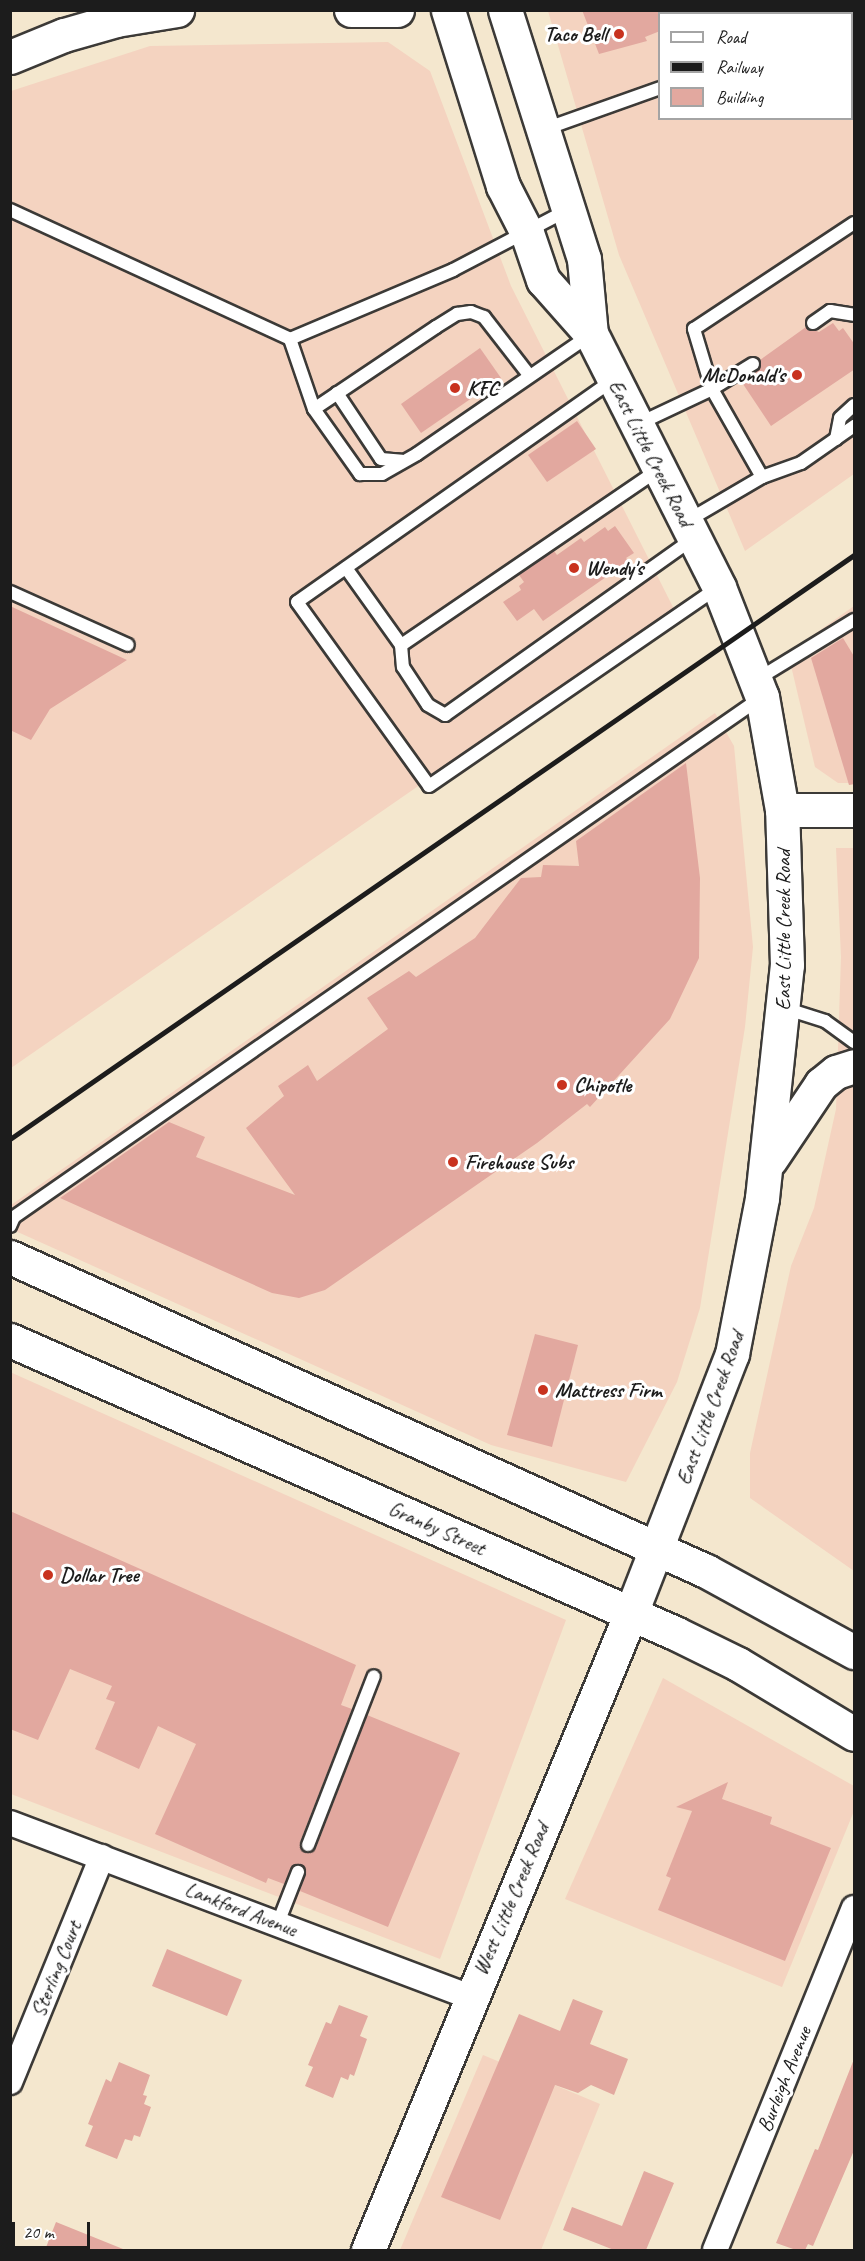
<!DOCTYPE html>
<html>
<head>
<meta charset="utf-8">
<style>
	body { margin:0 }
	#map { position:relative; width:865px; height:2261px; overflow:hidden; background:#f4e7ce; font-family:Caveat,sans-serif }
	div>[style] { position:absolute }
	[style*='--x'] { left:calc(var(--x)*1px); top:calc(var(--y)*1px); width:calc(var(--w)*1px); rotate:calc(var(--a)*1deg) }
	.built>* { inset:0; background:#f4d3c0 }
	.building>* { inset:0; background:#e2a89f }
	.roads { filter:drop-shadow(2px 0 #3c3a37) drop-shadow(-2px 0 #3c3a37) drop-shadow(0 2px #3c3a37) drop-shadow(0 -2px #3c3a37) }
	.lane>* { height:12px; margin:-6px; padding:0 6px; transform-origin:6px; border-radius:6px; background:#fff }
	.street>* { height:24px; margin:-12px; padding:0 12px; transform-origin:12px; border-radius:12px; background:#fff }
	.secondary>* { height:33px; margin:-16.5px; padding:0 16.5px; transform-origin:16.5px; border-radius:16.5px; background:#fff }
	.primary>* { height:33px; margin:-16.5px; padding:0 16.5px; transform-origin:16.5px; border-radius:16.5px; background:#fff }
	.rail>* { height:4.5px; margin:-2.25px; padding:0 2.25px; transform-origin:2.25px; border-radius:2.25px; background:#1c1c1c }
	.dots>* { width:16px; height:16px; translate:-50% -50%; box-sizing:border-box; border:3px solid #fff; border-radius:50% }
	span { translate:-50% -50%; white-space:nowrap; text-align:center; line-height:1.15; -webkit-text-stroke:6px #fff; paint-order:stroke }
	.poi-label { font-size:21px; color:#1c1c1c; font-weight:700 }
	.right { translate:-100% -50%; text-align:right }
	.left { translate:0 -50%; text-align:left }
	.street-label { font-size:21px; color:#1c1c1c }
	.frame { position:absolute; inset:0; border:12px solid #1c1c1c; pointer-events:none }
	.legend { position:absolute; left:658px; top:12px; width:195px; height:108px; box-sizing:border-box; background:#fff; border:2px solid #a4a4a4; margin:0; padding:8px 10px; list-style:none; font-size:18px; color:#1c1c1c }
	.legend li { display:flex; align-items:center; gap:12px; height:30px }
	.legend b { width:30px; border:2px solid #a4a4a4 }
	.scale { position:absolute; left:12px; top:2222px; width:78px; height:27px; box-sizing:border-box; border:3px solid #1c1c1c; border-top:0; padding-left:8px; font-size:18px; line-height:21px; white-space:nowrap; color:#1c1c1c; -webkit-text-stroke:4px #fff; paint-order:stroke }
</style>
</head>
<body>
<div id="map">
	<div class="built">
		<div style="clip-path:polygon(evenodd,548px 11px,854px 11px,854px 474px,745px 551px,619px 255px,548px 11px,660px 14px,852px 14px,852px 118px,660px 118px,660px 14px)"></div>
		<div style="clip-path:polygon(388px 42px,430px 71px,511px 286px,674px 609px,11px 1068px,11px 91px,150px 46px)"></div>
		<div style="clip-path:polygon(854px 606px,854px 783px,838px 783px,815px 767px,788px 653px)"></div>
		<div style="clip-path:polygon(715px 713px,734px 746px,753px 947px,745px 1027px,700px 1308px,677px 1382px,626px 1482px,491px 1445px,11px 1229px,11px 1205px)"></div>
		<div style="clip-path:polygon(836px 848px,854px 848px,854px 1571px,750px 1498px,750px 1453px,791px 1266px,814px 1208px,836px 1109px,841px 957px)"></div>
		<div style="clip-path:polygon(10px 1372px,566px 1620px,440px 1959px,11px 1794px)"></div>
		<div style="clip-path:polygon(663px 1678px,854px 1786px,854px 1811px,782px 1987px,565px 1899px)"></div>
		<div style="clip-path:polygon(483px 2055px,600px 2104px,541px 2250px,400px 2250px)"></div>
	</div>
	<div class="building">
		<div style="clip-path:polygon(582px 10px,660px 10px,660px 31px,645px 37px,647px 41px,599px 54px)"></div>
		<div style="clip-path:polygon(833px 323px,839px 331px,843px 328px,855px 345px,855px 369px,771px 426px,741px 381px,760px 368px,760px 360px,806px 327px,819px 332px)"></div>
		<div style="clip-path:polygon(480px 348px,501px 378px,421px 433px,401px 404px)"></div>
		<div style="clip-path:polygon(577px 421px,596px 449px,547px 482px,528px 455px)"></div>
		<div style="clip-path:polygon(615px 526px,634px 553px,626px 558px,629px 561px,543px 621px,534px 609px,517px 621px,503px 602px,521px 590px,519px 586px,524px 582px,519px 575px,554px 551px,557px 555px,581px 538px,584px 542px,605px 527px,608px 531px)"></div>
		<div style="clip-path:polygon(10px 606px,127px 660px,50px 709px,31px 740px,10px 730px)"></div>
		<div style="clip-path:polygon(843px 638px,855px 658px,855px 784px,849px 785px,811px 658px)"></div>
		<div style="clip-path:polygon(686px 763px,700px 878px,699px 958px,670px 1019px,590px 1107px,587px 1104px,537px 1143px,325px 1290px,299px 1298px,272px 1293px,60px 1198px,169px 1122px,205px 1137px,196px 1157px,295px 1195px,246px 1128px,284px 1096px,278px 1086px,308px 1065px,317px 1081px,388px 1029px,367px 998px,409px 971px,416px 977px,475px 938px,521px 878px,541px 877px,543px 865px,579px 866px,576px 841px)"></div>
		<div style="clip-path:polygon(535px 1334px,578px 1345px,552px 1447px,507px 1435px)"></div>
		<div style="clip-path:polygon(10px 1511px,356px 1665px,341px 1705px,352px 1709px,300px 1842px,304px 1852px,316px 1848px,367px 1715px,460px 1753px,388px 1927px,300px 1891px,306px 1871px,302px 1865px,292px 1866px,284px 1884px,268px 1878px,266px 1883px,155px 1834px,196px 1744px,158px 1726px,139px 1769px,95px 1749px,115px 1702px,106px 1699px,112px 1686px,70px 1669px,38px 1740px,10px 1729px)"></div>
		<div style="clip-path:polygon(728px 1782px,722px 1799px,772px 1817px,770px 1824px,831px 1848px,785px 1961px,658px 1910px,671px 1878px,666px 1876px,692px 1811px,676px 1807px)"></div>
		<div style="clip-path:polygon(167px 1949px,242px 1980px,227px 2016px,152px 1986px)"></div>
		<div style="clip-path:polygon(573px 1999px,603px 2011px,590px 2044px,628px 2059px,614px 2095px,591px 2085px,578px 2093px,555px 2085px,500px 2220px,441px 2197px,519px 2014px,560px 2031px)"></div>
		<div style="clip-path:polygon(339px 2005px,368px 2016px,360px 2036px,367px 2039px,354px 2076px,350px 2074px,348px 2080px,341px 2077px,333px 2098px,305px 2086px,313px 2067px,308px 2065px,326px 2022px,331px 2024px)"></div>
		<div style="clip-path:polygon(854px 2059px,855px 2148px,813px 2246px,808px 2244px,805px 2250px,796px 2250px,776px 2243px,815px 2149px,818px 2150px)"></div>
		<div style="clip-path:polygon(119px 2062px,150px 2075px,143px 2095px,147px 2096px,144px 2104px,151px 2107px,140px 2137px,134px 2135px,132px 2141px,125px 2139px,117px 2159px,85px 2146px,93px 2126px,88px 2124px,106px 2079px,111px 2082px)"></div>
		<div style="clip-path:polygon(644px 2171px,674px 2183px,646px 2250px,614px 2250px,563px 2230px,572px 2207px,622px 2226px)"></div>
		<div style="clip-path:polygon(56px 2222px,123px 2249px,123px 2250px,45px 2250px)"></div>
	</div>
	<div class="roads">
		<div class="lane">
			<div style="--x:719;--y:10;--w:4;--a:76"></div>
			<div style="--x:545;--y:129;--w:122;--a:-19.6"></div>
			<div style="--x:10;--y:210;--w:308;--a:24.7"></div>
			<div style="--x:290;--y:339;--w:74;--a:71.1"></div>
			<div style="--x:314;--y:409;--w:80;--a:54.7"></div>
			<div style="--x:360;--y:474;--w:22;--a:0"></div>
			<div style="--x:382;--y:474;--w:40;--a:-29.7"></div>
			<div style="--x:417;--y:454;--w:210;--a:-34.5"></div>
			<div style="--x:813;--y:323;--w:21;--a:-35"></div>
			<div style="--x:830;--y:311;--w:24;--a:9"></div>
			<div style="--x:290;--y:339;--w:177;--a:-22.9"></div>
			<div style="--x:453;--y:270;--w:127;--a:-27.6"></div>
			<div style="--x:613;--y:380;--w:386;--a:144.9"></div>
			<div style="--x:297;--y:602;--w:226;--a:54.3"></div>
			<div style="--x:429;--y:786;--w:352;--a:-34.5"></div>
			<div style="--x:337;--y:393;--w:79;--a:56.3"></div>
			<div style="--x:381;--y:459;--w:21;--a:5"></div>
			<div style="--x:314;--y:409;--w:147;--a:-33.9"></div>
			<div style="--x:436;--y:327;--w:25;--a:-32"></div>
			<div style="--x:457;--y:314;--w:14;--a:-8"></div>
			<div style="--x:471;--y:312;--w:14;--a:21"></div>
			<div style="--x:484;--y:317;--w:73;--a:52.2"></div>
			<div style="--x:638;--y:424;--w:82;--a:-25.3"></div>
			<div style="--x:712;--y:389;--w:48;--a:-31.4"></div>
			<div style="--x:836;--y:439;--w:21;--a:-79"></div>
			<div style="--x:840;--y:418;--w:19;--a:-43"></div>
			<div style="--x:658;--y:470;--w:311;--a:145.7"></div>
			<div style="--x:401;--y:645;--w:22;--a:85"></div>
			<div style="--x:403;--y:667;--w:45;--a:56.7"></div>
			<div style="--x:428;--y:705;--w:20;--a:30"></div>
			<div style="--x:445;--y:715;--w:304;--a:-35.4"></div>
			<div style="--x:762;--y:477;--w:101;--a:-119.6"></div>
			<div style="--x:712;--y:389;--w:63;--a:-106.7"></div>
			<div style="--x:694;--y:329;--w:192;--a:-33.5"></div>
			<div style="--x:687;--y:521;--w:87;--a:-30.4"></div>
			<div style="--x:762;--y:477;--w:41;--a:-19.7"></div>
			<div style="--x:801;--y:463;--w:65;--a:-34.9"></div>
			<div style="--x:346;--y:568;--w:95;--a:54.5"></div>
			<div style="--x:10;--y:592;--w:129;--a:24.2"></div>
			<div style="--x:756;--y:680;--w:115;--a:-31.5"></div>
			<div style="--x:784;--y:1008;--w:43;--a:17.6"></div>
			<div style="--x:825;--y:1021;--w:36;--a:36"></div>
			<div style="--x:10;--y:1226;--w:10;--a:-66"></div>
			<div style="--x:14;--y:1217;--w:907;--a:-34.81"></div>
			<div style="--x:308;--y:1845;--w:181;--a:-68.7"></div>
			<div style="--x:278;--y:1923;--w:55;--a:-68.6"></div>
		</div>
		<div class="street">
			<div style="--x:10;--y:1823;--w:492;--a:20.7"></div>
			<div style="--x:10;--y:2082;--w:243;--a:-67.8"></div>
			<div style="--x:715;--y:2250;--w:369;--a:-67.9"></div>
		</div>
		<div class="secondary">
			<div style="--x:351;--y:10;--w:46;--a:0"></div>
			<div style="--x:10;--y:57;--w:58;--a:-22.2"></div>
			<div style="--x:64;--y:35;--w:54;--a:-16.1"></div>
			<div style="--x:116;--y:20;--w:62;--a:-9.3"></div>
			<div style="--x:782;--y:810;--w:72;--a:0"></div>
		</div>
		<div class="primary">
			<div style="--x:505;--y:10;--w:261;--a:72.4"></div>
			<div style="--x:584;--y:259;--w:75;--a:84.7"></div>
			<div style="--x:770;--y:1160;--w:92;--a:-56.1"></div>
			<div style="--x:821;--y:1084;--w:19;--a:-39"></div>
			<div style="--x:836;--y:1072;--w:19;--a:-18"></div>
			<div style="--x:10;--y:1257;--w:764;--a:24.28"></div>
			<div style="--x:706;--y:1571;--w:169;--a:28.7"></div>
			<div style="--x:10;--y:1340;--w:727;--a:23.78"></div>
			<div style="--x:675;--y:1633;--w:70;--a:26.2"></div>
			<div style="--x:738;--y:1664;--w:135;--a:31.1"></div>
			<div style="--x:368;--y:2250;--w:689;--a:-67.57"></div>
			<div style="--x:631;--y:1613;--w:278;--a:-68.7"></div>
			<div style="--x:732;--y:1354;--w:159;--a:-79.1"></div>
			<div style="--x:762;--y:1198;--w:234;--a:-83.9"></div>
			<div style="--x:787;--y:965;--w:155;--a:-91.8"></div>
			<div style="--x:782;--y:810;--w:115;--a:-100"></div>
			<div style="--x:762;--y:697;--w:118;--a:-111.4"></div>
			<div style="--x:719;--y:587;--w:284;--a:-116.8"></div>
			<div style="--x:591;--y:334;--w:72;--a:-131.6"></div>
			<div style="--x:543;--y:280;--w:50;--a:-108.8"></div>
			<div style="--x:527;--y:233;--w:53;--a:-117.1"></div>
			<div style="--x:503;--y:186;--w:184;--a:-107.4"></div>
		</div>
	</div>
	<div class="rail">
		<div style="--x:10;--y:1139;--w:1026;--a:-34.68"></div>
	</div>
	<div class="dots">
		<div style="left:619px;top:34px;background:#c8321e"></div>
		<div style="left:797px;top:375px;background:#c8321e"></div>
		<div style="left:455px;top:388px;background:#c8321e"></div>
		<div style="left:574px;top:568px;background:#c8321e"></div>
		<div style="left:562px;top:1085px;background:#c8321e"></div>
		<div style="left:453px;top:1162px;background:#c8321e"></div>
		<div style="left:543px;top:1390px;background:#c8321e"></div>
		<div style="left:48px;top:1575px;background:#c8321e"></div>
	</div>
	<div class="poi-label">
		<span class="right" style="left:607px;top:34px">Taco Bell</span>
		<span class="right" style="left:785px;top:375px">McDonald's</span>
		<span class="left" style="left:467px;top:388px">KFC</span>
		<span class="left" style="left:586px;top:568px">Wendy's</span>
		<span class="left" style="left:574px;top:1085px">Chipotle</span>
		<span class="left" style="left:465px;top:1162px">Firehouse Subs</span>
		<span class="left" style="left:555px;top:1390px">Mattress Firm</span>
		<span class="left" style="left:60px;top:1575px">Dollar Tree</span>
	</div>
	<div class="street-label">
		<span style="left:651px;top:453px;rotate:63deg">East Little Creek Road</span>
		<span style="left:783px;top:930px;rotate:-90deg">East Little Creek Road</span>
		<span style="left:710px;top:1408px;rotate:-70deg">East Little Creek Road</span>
		<span style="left:437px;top:1528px;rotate:24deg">Granby Street</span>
		<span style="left:511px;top:1899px;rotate:-67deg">West Little Creek Road</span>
		<span style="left:241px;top:1909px;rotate:21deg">Lankford Avenue</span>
		<span style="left:56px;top:1969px;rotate:-68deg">Sterling Court</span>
		<span style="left:784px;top:2079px;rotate:-68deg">Burleigh Avenue</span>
	</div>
	<div class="frame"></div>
	<ul class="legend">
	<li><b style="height:8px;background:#fff"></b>Road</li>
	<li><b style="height:8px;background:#1c1c1c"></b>Railway</li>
	<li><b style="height:16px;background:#e2a89f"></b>Building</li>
	</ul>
	<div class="scale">20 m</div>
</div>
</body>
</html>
